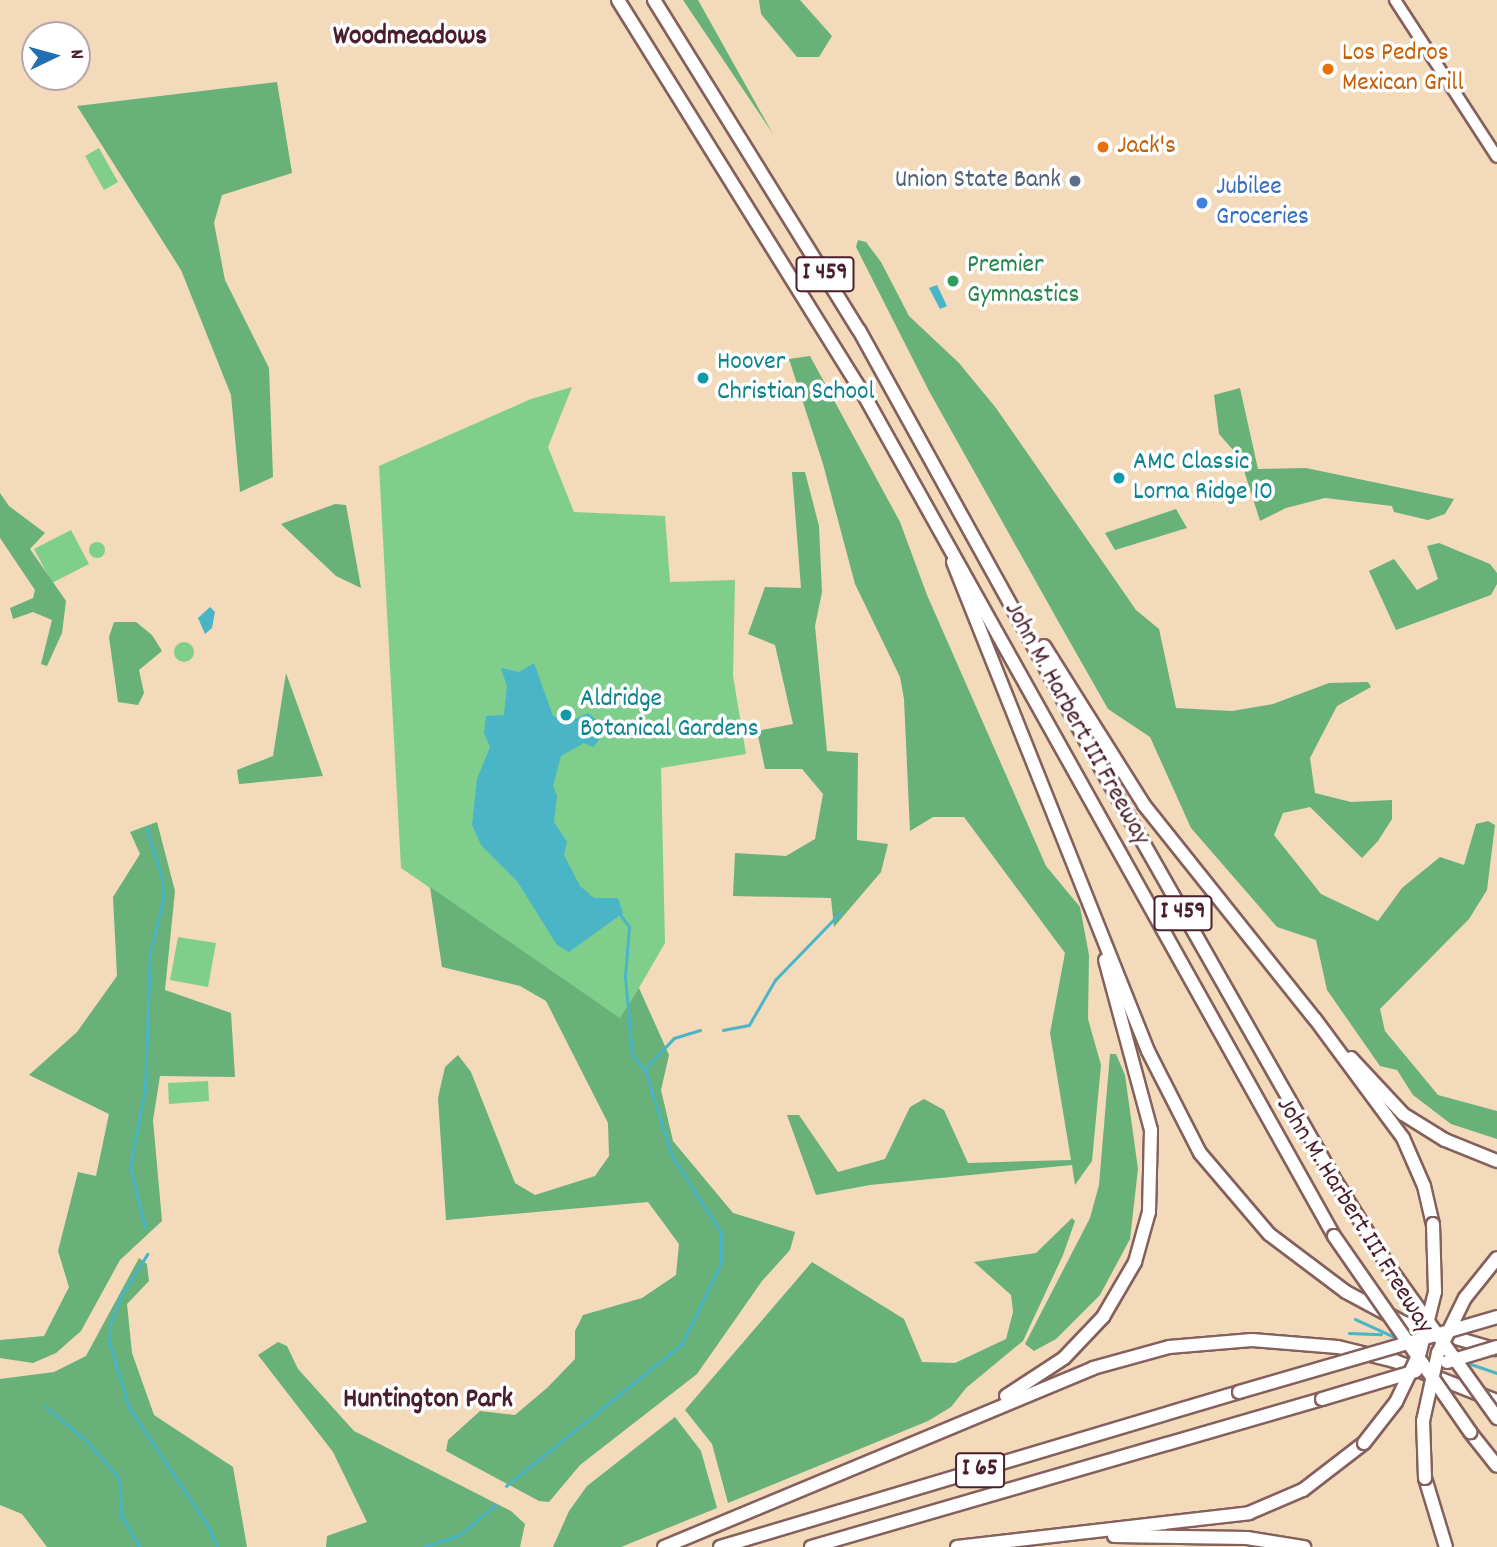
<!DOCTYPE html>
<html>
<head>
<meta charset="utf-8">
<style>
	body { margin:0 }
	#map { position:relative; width:1497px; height:1547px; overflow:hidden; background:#f2daba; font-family:Dekko,sans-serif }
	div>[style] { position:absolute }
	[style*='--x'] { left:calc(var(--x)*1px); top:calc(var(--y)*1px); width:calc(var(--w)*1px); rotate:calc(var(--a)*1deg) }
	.green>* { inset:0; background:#80ce8c }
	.round { border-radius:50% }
	.forest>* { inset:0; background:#68b178 }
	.water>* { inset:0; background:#49b5c6 }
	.stream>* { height:2.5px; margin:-1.25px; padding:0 1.25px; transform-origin:1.25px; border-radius:1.25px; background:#49b5c6 }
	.roads { filter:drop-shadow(2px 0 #85605d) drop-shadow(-2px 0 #85605d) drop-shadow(0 2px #85605d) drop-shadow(0 -2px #85605d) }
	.secondary>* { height:10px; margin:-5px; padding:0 5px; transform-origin:5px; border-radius:5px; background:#fff }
	.highway>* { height:12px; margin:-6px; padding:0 6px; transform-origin:6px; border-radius:6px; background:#fff }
	.bridges { filter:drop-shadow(2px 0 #85605d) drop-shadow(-2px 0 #85605d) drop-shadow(0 2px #85605d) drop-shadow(0 -2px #85605d) }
	.highway-bridge>* { height:12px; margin:-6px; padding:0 6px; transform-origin:6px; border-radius:6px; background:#fff }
	.dots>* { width:19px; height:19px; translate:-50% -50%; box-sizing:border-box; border:4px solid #fff; border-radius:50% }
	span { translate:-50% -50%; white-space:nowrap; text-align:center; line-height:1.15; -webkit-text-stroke:7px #fff; paint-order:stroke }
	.shield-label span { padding:2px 5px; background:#fff; border:2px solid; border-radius:5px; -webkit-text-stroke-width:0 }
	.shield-label { font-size:24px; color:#4a1f2b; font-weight:700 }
	.food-label { font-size:26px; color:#c56008 }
	.left { translate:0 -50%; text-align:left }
	.service-label { font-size:26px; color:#4e5e75 }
	.right { translate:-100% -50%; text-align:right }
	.shop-label { font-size:26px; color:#366cbe }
	.leisure-label { font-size:26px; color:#27864d }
	.culture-label { font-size:26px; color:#0d838f }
	.street-label { font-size:26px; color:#4a1f2b }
	.neighbourhood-label { font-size:28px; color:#4a1f2b; font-weight:700 }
	.north { position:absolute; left:21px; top:21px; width:70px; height:70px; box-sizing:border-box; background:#fff; border:2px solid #b7a5aa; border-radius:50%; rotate:85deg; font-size:19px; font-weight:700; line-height:28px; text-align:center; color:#4a1f2b }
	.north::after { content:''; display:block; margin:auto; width:24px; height:32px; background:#1f6fb2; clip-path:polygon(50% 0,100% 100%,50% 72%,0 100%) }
</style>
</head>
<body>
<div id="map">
	<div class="green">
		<div style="clip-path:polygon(99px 148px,118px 182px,104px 190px,85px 156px)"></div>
		<div style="clip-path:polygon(572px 387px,548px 447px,574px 512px,665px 516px,670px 582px,735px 580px,733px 676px,746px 754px,661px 768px,665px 943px,621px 1019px,401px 868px,379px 466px,531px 399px)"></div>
		<div style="clip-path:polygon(71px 530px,89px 564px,52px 583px,34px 549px)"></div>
		<div class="round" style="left:89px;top:542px;width:16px;height:16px"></div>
		<div class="round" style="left:174px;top:642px;width:20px;height:20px"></div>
		<div style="clip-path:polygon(178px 937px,216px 943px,208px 987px,170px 980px)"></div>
		<div style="clip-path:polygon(208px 1081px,209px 1101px,169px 1104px,168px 1083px)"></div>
	</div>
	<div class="forest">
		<div style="clip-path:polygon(683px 0,698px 0,773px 134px)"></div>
		<div style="clip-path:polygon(759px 0,800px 0,832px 36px,819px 57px,797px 57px,761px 14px)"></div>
		<div style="clip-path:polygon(277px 82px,292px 173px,222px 195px,214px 223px,225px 280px,269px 368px,273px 477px,240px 492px,231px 395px,181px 270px,77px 106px)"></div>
		<div style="clip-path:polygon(858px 240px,866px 242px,881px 262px,909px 316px,959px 363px,996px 408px,1136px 610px,1159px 629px,1176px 708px,1232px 711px,1273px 704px,1329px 683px,1368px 682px,1371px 687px,1337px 706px,1310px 758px,1315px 793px,1351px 802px,1392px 800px,1392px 819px,1378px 841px,1362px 858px,1310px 807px,1283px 813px,1274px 835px,1321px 894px,1378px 921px,1402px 888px,1440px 857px,1464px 865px,1476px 824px,1488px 821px,1495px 825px,1487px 890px,1469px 919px,1380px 1009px,1385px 1031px,1438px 1095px,1497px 1111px,1497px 1139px,1451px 1124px,1413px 1095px,1397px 1070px,1380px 1066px,1327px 990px,1316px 940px,1277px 927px,1191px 828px,1150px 737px,1108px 709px,1058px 621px,929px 391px,856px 247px)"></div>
		<div style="clip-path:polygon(810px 356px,900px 522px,927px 595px,1046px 866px,1080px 907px,1089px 955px,1088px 1019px,1101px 1065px,1092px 1161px,1075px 1185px,1072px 1165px,870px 1185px,816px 1195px,787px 1115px,799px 1115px,838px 1172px,885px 1159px,910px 1107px,924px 1099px,944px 1110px,968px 1163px,1071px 1160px,1050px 1033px,1065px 953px,964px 817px,933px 817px,910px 831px,904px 699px,900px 677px,855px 584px,823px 464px,789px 359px)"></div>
		<div style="clip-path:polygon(1240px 388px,1258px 469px,1306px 468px,1454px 499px,1445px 514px,1428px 520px,1394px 512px,1392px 506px,1325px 498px,1286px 508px,1260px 521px,1240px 458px,1219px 434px,1214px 395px)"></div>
		<div style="clip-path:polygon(792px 472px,805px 472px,819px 526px,822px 592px,815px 626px,827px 751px,858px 753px,857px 840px,888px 844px,881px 872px,834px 927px,831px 898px,733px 896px,735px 853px,786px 856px,815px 839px,823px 794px,802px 769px,765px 769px,757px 731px,793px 724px,775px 645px,748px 634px,765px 587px,801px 588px)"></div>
		<div style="clip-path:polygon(0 493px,9px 506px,45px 533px,30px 549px,66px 601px,62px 633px,47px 666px,41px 664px,52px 620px,33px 612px,13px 619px,10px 608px,33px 598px,35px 590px,0 538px)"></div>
		<div style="clip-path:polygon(335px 504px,346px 505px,361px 588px,336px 576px,281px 524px)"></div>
		<div style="clip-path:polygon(1176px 509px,1187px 528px,1115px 550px,1105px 533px)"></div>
		<div style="clip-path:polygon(1439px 543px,1490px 564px,1497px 573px,1497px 584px,1491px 595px,1396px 630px,1369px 571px,1394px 559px,1417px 590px,1438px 579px,1427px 546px)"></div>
		<div style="clip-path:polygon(114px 622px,136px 622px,152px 635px,162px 651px,139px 670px,144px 693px,138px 705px,118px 702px,109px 637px)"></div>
		<div style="clip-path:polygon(286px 673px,323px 776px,239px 784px,237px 770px,273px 756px)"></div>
		<div style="clip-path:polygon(157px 822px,175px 891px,165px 990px,231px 1013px,235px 1077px,160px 1076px,153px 1120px,162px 1221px,120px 1260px,81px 1331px,56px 1353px,33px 1363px,0 1358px,0 1340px,44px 1336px,69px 1287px,58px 1251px,78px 1172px,96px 1176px,109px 1114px,29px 1075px,77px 1032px,117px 976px,113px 897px,140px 854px,130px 832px)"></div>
		<div style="clip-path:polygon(430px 887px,620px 1018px,639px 988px,669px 1055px,661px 1090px,673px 1141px,733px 1213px,795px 1232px,790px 1250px,762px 1281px,697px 1374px,580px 1465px,549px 1502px,539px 1501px,446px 1451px,448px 1440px,480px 1411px,515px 1415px,547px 1388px,575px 1359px,575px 1331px,583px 1315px,642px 1298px,676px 1275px,679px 1244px,648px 1202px,446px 1220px,438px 1098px,445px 1067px,458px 1055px,471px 1072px,515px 1183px,535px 1195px,595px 1176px,609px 1156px,608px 1123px,546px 1001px,520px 986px,442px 967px)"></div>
		<div style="clip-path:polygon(1110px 1054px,1116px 1054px,1125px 1075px,1138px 1169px,1130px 1239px,1100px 1295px,1056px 1339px,1034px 1351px,1025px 1344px,1090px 1218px,1099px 1185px)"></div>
		<div style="clip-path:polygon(1072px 1218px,1075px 1221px,1063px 1255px,1023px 1341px,966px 1388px,951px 1407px,928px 1421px,728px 1503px,712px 1444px,685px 1410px,812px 1262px,904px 1319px,922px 1362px,955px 1363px,1006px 1339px,1013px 1312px,1011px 1295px,974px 1262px,1036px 1253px)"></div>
		<div style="clip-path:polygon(139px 1258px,147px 1264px,149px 1281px,127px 1304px,132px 1353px,154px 1415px,233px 1467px,247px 1547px,47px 1547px,22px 1514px,0 1505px,0 1379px,54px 1372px,86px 1356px)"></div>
		<div style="clip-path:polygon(278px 1342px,287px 1346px,298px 1369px,354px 1431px,511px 1511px,525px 1524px,520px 1547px,326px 1547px,327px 1536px,367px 1522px,333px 1452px,258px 1355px)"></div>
		<div style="clip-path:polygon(675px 1417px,701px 1451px,717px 1508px,621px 1547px,553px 1547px,569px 1511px,587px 1486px)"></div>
	</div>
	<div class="water">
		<div style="clip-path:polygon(937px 285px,947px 306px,940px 309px,929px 288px)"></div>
		<div style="clip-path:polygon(210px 607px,215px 612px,212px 628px,205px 634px,198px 618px)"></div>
		<div style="clip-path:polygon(534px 663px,553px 716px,568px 722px,588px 713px,604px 726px,604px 734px,593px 747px,584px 743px,561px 756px,553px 786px,557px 796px,554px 822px,567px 842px,564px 855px,580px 886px,594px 898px,618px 898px,623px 913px,569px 952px,557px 945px,517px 881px,481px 845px,472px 825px,477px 779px,490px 747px,484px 733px,486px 716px,504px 715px,507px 686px,501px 668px,519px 672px)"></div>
	</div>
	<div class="stream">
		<div style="--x:723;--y:1030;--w:26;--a:-11"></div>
		<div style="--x:749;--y:1025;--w:52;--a:-60"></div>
		<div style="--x:775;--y:980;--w:93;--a:-45.9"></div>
		<div style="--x:645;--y:1069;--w:42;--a:-46.9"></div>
		<div style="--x:674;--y:1038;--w:27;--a:-17"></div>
		<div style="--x:145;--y:1228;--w:63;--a:-103.8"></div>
		<div style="--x:130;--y:1167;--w:79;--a:-79.1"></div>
		<div style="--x:145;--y:1089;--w:135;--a:-87.9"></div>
		<div style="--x:150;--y:954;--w:56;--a:-76.5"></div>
		<div style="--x:163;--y:900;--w:22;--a:-93"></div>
		<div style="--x:162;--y:878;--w:52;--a:-107.7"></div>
		<div style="--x:148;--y:1254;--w:51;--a:122.1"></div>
		<div style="--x:121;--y:1297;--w:28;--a:111"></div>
		<div style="--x:111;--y:1323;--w:20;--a:93"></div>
		<div style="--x:110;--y:1343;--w:67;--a:73.5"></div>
		<div style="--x:129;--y:1407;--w:144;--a:56.3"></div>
		<div style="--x:209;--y:1527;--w:22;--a:68"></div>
		<div style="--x:1355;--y:1319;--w:48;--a:24.4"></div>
		<div style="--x:1349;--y:1333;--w:32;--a:2"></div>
		<div style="--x:1465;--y:1362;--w:34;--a:19"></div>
		<div style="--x:45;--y:1406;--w:55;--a:39.8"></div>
		<div style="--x:87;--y:1441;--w:50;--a:49"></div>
		<div style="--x:120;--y:1479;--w:36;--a:88"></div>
		<div style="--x:121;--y:1515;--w:37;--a:59"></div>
		<div style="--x:506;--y:1486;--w:226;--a:-38.9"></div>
		<div style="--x:682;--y:1344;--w:90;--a:-64.3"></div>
		<div style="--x:721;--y:1263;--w:30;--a:-90"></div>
		<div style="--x:721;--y:1233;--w:91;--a:-122.5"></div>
		<div style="--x:672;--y:1156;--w:89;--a:-107.6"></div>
		<div style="--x:645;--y:1071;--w:21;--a:-129"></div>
		<div style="--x:632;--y:1055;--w:78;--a:-95.1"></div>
		<div style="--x:625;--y:977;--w:50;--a:-85.4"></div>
		<div style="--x:629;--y:927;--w:14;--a:-126"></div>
		<div style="--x:423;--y:1547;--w:39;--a:-18"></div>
		<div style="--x:460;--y:1535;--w:46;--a:-40.6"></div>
	</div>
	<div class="roads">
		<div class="secondary">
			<div style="--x:1395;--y:0;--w:187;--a:57"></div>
		</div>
		<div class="highway">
			<div style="--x:618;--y:0;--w:465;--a:58.1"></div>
			<div style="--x:864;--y:395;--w:963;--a:60.8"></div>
			<div style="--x:654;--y:0;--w:388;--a:58.2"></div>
			<div style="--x:859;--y:330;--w:503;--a:61.09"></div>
			<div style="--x:1102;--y:770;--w:468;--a:60.4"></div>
			<div style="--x:1333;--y:1177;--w:106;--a:58.1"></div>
			<div style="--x:953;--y:562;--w:526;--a:68.26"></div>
			<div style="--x:1148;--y:1051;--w:114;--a:63"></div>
			<div style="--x:1200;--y:1153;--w:106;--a:49.6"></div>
			<div style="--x:1269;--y:1234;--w:96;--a:37"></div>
			<div style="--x:1346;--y:1292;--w:66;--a:28.1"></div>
			<div style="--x:1404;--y:1323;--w:94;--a:16.1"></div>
			<div style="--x:1044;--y:646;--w:188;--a:57.8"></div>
			<div style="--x:1144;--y:805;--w:274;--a:51.4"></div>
			<div style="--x:1315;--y:1019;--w:148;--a:53.5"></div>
			<div style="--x:1403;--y:1138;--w:52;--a:66.4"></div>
			<div style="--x:1424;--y:1186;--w:39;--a:77"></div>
			<div style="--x:1351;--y:1058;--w:76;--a:47.1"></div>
			<div style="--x:1403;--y:1114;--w:49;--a:31.8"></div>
			<div style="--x:1445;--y:1140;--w:56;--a:22"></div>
			<div style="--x:1006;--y:1396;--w:69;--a:-33.2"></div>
			<div style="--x:1064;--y:1358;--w:57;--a:-46.4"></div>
			<div style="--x:1103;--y:1317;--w:64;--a:-59.8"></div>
			<div style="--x:1135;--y:1262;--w:52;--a:-74.4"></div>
			<div style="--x:1149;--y:1212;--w:82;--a:-88.6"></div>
			<div style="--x:1151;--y:1130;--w:176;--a:-105.1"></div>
			<div style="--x:1470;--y:1432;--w:43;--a:51.5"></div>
			<div style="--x:1425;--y:1478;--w:72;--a:73.1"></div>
			<div style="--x:1114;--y:1536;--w:133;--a:0.9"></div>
			<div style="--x:1247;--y:1538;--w:58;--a:9"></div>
			<div style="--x:664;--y:1547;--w:465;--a:-22.6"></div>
			<div style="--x:1093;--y:1368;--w:79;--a:-15.4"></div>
			<div style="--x:1169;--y:1347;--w:83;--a:-4.8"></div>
			<div style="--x:1252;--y:1340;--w:86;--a:4.7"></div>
			<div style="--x:1338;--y:1347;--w:59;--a:13.8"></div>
			<div style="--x:1395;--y:1361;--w:110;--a:21.4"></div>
			<div style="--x:720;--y:1547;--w:542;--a:-16.63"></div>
			<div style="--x:811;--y:1547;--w:532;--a:-16.15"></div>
			<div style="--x:957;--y:1547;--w:294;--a:-6.6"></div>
			<div style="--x:1249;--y:1513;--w:59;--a:-23.1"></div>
			<div style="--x:1303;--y:1490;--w:77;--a:-37.6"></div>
		</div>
	</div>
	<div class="bridges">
		<div class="highway-bridge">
			<div style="--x:1334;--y:1236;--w:239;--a:55.2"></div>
			<div style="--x:1389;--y:1267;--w:186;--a:54.4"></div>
			<div style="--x:1447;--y:1362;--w:52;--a:-16.7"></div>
			<div style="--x:1239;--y:1392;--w:269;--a:-16.2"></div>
			<div style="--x:1322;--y:1399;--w:98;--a:-16.6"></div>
			<div style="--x:1364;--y:1443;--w:52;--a:-52"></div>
			<div style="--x:1396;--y:1402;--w:55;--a:-64.4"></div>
			<div style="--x:1420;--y:1352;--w:62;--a:-76"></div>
			<div style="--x:1435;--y:1292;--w:68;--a:-91.7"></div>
			<div style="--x:1425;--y:1478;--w:57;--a:-92"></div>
			<div style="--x:1423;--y:1421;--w:70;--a:-77.6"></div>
			<div style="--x:1438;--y:1353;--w:61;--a:-63.9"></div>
			<div style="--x:1465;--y:1298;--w:51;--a:-51.3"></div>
		</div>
	</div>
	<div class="dots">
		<div style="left:1328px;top:69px;background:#e8710a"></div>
		<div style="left:1103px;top:147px;background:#e8710a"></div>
		<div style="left:1075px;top:181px;background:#5c6f8a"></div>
		<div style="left:1202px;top:203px;background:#3f7fe0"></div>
		<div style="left:953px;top:281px;background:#2e9e5b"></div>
		<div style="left:703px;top:378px;background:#0f9aa8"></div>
		<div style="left:1119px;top:478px;background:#0f9aa8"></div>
		<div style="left:566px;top:715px;background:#0f9aa8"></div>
	</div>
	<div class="shield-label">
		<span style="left:825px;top:274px">I 459</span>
		<span style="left:1183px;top:913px">I 459</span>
		<span style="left:980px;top:1470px">I 65</span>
	</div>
	<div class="food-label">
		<span class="left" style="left:1342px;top:69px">Los Pedros<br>Mexican Grill</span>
		<span class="left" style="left:1117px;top:147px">Jack's</span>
	</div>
	<div class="service-label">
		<span class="right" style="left:1061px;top:181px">Union State Bank</span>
	</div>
	<div class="shop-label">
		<span class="left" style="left:1216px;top:203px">Jubilee<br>Groceries</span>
	</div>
	<div class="leisure-label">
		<span class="left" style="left:967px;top:281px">Premier<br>Gymnastics</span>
	</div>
	<div class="culture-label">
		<span class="left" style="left:717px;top:378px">Hoover<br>Christian School</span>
		<span class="left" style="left:1133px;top:478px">AMC Classic<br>Lorna Ridge 10</span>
		<span class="left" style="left:580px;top:715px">Aldridge<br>Botanical Gardens</span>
	</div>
	<div class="street-label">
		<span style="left:1076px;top:724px;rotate:61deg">John M. Harbert III Freeway</span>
		<span style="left:1354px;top:1216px;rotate:58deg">John M. Harbert III Freeway</span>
	</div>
	<div class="neighbourhood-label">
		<span style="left:410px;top:38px">Woodmeadows</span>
		<span style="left:428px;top:1401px">Huntington Park</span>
	</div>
	<div class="north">N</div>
</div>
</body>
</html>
